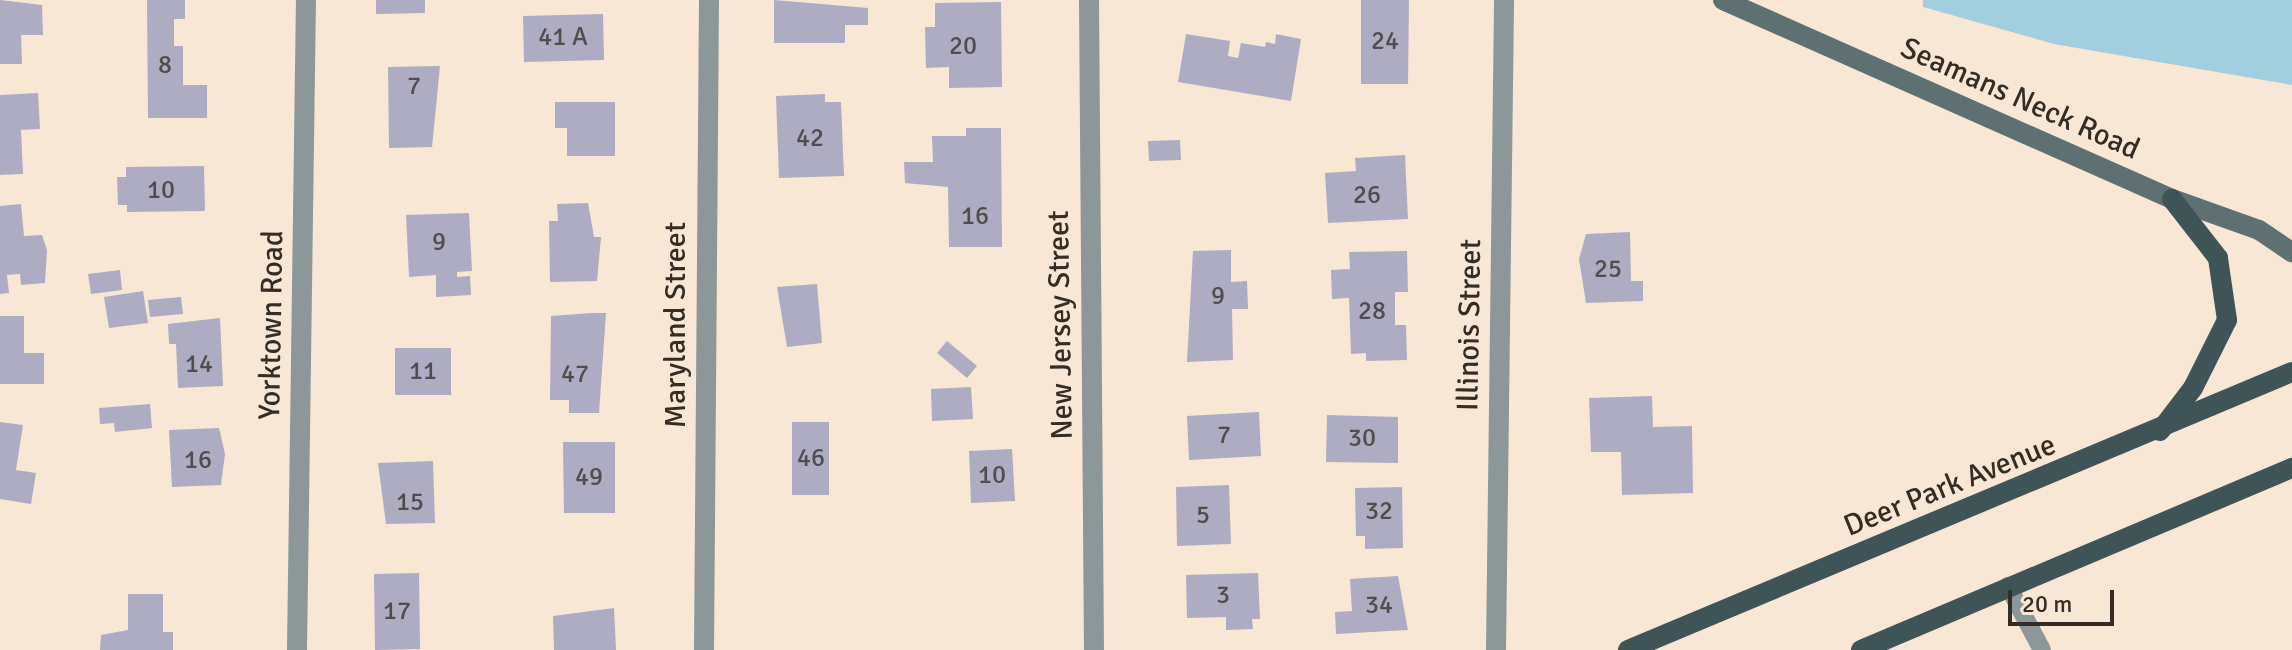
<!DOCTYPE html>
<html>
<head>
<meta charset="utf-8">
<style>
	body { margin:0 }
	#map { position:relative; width:2292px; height:650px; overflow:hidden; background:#f8e7d5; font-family:Signika,sans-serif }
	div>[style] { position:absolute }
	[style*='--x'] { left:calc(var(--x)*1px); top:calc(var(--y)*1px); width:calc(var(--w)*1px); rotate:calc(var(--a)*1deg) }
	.water>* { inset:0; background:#a2cfdd }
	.building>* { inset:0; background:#adacc2 }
	.lane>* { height:18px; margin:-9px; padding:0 9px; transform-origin:9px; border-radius:9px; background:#8c9799 }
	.street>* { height:20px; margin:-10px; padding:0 10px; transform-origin:10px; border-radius:10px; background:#8c9799 }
	.secondary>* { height:20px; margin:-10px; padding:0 10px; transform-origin:10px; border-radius:10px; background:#5f7073 }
	.primary>* { height:20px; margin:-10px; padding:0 10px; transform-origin:10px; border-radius:10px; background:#3f5457 }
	span { translate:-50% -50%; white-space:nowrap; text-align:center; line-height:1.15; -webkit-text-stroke:7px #f8e7d5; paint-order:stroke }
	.number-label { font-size:26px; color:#524d4d }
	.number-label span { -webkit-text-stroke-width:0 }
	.street-label { font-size:30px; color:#332d26 }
	.scale { position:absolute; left:2008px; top:590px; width:106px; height:36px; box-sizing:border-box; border:4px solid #332d26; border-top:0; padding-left:10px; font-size:24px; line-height:28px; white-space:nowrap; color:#332d26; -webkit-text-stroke:6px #f8e7d5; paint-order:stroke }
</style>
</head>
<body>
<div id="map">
	<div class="water">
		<div style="clip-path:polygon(1923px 0,2292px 0,2292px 85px,2054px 44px,1923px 7px)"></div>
	</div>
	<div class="building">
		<div style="clip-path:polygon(0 0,42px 5px,43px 35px,21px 35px,22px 64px,0 64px)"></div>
		<div style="clip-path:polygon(147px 0,185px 0,185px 19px,174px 19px,174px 46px,183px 46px,183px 85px,207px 85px,207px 118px,148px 118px)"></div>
		<div style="clip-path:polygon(376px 0,425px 0,425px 13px,376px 14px)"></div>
		<div style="clip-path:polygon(774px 0,868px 8px,868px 25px,845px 25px,845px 43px,774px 43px)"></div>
		<div style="clip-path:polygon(1361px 0,1409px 0,1408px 84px,1361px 84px)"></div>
		<div style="clip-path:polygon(1001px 2px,1002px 87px,949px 88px,949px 67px,926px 68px,925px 27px,935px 27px,935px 3px)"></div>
		<div style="clip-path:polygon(603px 14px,604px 60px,524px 62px,523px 16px)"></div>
		<div style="clip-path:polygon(1186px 34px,1230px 41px,1228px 56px,1238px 58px,1241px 43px,1265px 47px,1266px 42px,1275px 44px,1276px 34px,1301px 39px,1291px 101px,1178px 82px)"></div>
		<div style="clip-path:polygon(440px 66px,432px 147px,389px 148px,388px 67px)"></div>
		<div style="clip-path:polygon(38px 93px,40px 129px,21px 130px,23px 174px,0 175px,0 95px)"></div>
		<div style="clip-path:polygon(825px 94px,825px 102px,841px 102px,844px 176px,779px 178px,776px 96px)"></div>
		<div style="clip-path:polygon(555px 102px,615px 102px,615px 156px,567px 156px,567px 128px,555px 128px)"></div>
		<div style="clip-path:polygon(966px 128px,1001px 128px,1002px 247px,949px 247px,948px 187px,905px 183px,904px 162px,933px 162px,932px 136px,966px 136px)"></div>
		<div style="clip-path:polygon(1180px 140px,1181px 160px,1149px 161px,1148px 141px)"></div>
		<div style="clip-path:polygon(1405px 155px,1408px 219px,1328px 223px,1325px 173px,1356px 171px,1355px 158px)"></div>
		<div style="clip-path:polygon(204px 166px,205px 211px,127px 212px,127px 205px,118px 205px,117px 177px,126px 177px,126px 167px)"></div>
		<div style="clip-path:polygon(588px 203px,594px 237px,601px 237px,597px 281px,550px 282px,549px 221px,558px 221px,557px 204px)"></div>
		<div style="clip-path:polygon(21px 204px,24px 236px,42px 235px,47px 250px,45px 283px,21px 285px,20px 274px,7px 275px,9px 293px,0 294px,0 206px)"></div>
		<div style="clip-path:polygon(469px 213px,472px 271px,457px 272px,457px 277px,470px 276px,471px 295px,436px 297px,436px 275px,409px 277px,406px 215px)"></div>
		<div style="clip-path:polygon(1630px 232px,1631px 281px,1643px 281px,1643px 301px,1586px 303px,1579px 259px,1586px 234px)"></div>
		<div style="clip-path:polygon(1231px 250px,1231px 282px,1247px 281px,1248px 309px,1232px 309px,1233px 360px,1187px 362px,1193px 251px)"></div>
		<div style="clip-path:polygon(1407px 251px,1408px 292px,1395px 292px,1395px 325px,1406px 325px,1407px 360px,1366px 361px,1366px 353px,1351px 354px,1349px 298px,1332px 299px,1331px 270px,1350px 269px,1349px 252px)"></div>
		<div style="clip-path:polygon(120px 270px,122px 290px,91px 294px,88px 274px)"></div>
		<div style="clip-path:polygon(817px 284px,822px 343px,787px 347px,777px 287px)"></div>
		<div style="clip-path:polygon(143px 291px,148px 323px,109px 328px,104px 297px)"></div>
		<div style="clip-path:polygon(181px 297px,183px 314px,150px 317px,148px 300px)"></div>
		<div style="clip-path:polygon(591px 313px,606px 313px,599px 413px,569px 413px,569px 400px,550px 400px,551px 316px)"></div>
		<div style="clip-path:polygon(0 316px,24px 316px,24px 353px,44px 353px,44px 384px,0 384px)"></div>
		<div style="clip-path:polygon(220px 318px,223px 386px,178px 388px,176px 344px,169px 344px,168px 324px)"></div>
		<div style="clip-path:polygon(947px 341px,977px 366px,967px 378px,937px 353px)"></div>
		<div style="clip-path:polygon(395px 348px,451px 348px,451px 395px,395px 395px)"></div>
		<div style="clip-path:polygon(971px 387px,973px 419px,932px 421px,931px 389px)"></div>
		<div style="clip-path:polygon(1652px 396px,1653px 427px,1692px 426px,1693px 493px,1622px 495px,1621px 452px,1591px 452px,1589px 398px)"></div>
		<div style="clip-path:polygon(150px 404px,152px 428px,115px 432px,114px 423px,100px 424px,99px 408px)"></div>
		<div style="clip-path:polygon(1259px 412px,1261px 456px,1189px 460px,1187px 416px)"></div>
		<div style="clip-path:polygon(1327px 415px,1398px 417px,1398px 463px,1326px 462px)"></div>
		<div style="clip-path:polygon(0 422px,23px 425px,16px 470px,36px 473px,31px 504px,0 499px)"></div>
		<div style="clip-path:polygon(792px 422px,829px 422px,829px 495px,792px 495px)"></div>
		<div style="clip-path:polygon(219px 428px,225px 454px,221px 485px,172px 487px,169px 430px)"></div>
		<div style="clip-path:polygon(563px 442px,615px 442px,615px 513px,564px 513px)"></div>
		<div style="clip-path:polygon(1012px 449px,1015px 501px,971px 503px,969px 451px)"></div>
		<div style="clip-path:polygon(433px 461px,435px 523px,386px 524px,378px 463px)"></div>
		<div style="clip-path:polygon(1229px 485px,1231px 544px,1177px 546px,1176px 487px)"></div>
		<div style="clip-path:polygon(1402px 487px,1403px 548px,1365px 549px,1365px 536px,1356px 536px,1355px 488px)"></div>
		<div style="clip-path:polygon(419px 573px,420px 649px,375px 650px,374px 574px)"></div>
		<div style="clip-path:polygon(1258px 573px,1260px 619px,1252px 619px,1253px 629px,1226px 630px,1226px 617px,1187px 618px,1186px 575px)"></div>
		<div style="clip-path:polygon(1398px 576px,1408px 630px,1336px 634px,1335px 612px,1352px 611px,1350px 579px)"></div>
		<div style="clip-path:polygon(128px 594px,163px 594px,163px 632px,173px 632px,173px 650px,100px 650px,101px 635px,128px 630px)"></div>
		<div style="clip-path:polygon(614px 608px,616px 650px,554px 650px,553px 616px)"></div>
	</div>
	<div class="lane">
		<div style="--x:2008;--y:586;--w:72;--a:62"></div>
	</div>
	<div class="street">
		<div style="--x:1089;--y:0;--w:650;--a:89.56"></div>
		<div style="--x:297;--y:650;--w:650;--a:-89.21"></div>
		<div style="--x:704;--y:650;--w:650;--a:-89.56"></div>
		<div style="--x:1496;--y:650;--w:650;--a:-89.29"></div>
	</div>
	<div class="secondary">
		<div style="--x:1723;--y:0;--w:491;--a:23.9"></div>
		<div style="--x:2172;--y:199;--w:92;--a:19.6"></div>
		<div style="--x:2259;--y:230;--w:40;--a:34"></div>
	</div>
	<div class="primary">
		<div style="--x:2160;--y:431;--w:54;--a:-52.5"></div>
		<div style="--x:2193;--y:388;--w:76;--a:-63.4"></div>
		<div style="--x:2227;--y:320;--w:63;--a:-98.3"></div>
		<div style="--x:2218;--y:258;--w:75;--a:-127.9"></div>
		<div style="--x:1628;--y:650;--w:720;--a:-22.72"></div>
		<div style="--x:1861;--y:650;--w:468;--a:-22.9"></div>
	</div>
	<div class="number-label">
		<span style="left:563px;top:38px">41 A</span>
		<span style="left:1385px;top:42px">24</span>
		<span style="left:963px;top:47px">20</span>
		<span style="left:165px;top:66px">8</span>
		<span style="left:414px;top:87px">7</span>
		<span style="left:810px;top:139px">42</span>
		<span style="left:161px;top:191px">10</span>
		<span style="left:1367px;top:196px">26</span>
		<span style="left:975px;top:217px">16</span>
		<span style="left:439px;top:243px">9</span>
		<span style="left:1608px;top:270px">25</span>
		<span style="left:1218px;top:297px">9</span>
		<span style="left:1372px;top:312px">28</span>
		<span style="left:199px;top:365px">14</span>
		<span style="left:423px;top:372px">11</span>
		<span style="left:575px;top:375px">47</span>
		<span style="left:1224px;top:436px">7</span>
		<span style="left:1362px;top:439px">30</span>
		<span style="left:811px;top:459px">46</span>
		<span style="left:198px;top:461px">16</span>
		<span style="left:992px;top:476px">10</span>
		<span style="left:589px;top:478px">49</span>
		<span style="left:410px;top:503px">15</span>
		<span style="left:1379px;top:512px">32</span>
		<span style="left:1203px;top:516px">5</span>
		<span style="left:1223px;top:596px">3</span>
		<span style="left:1379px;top:606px">34</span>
		<span style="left:397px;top:612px">17</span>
	</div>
	<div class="street-label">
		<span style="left:2020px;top:99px;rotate:24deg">Seamans Neck Road</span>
		<span style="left:272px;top:325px;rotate:-89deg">Yorktown Road</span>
		<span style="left:676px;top:325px;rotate:-90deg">Maryland Street</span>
		<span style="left:1061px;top:325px;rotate:-91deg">New Jersey Street</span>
		<span style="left:1470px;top:325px;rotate:-89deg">Illinois Street</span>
		<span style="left:1950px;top:486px;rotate:-22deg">Deer Park Avenue</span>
	</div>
	<div class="scale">20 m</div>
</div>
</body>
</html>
